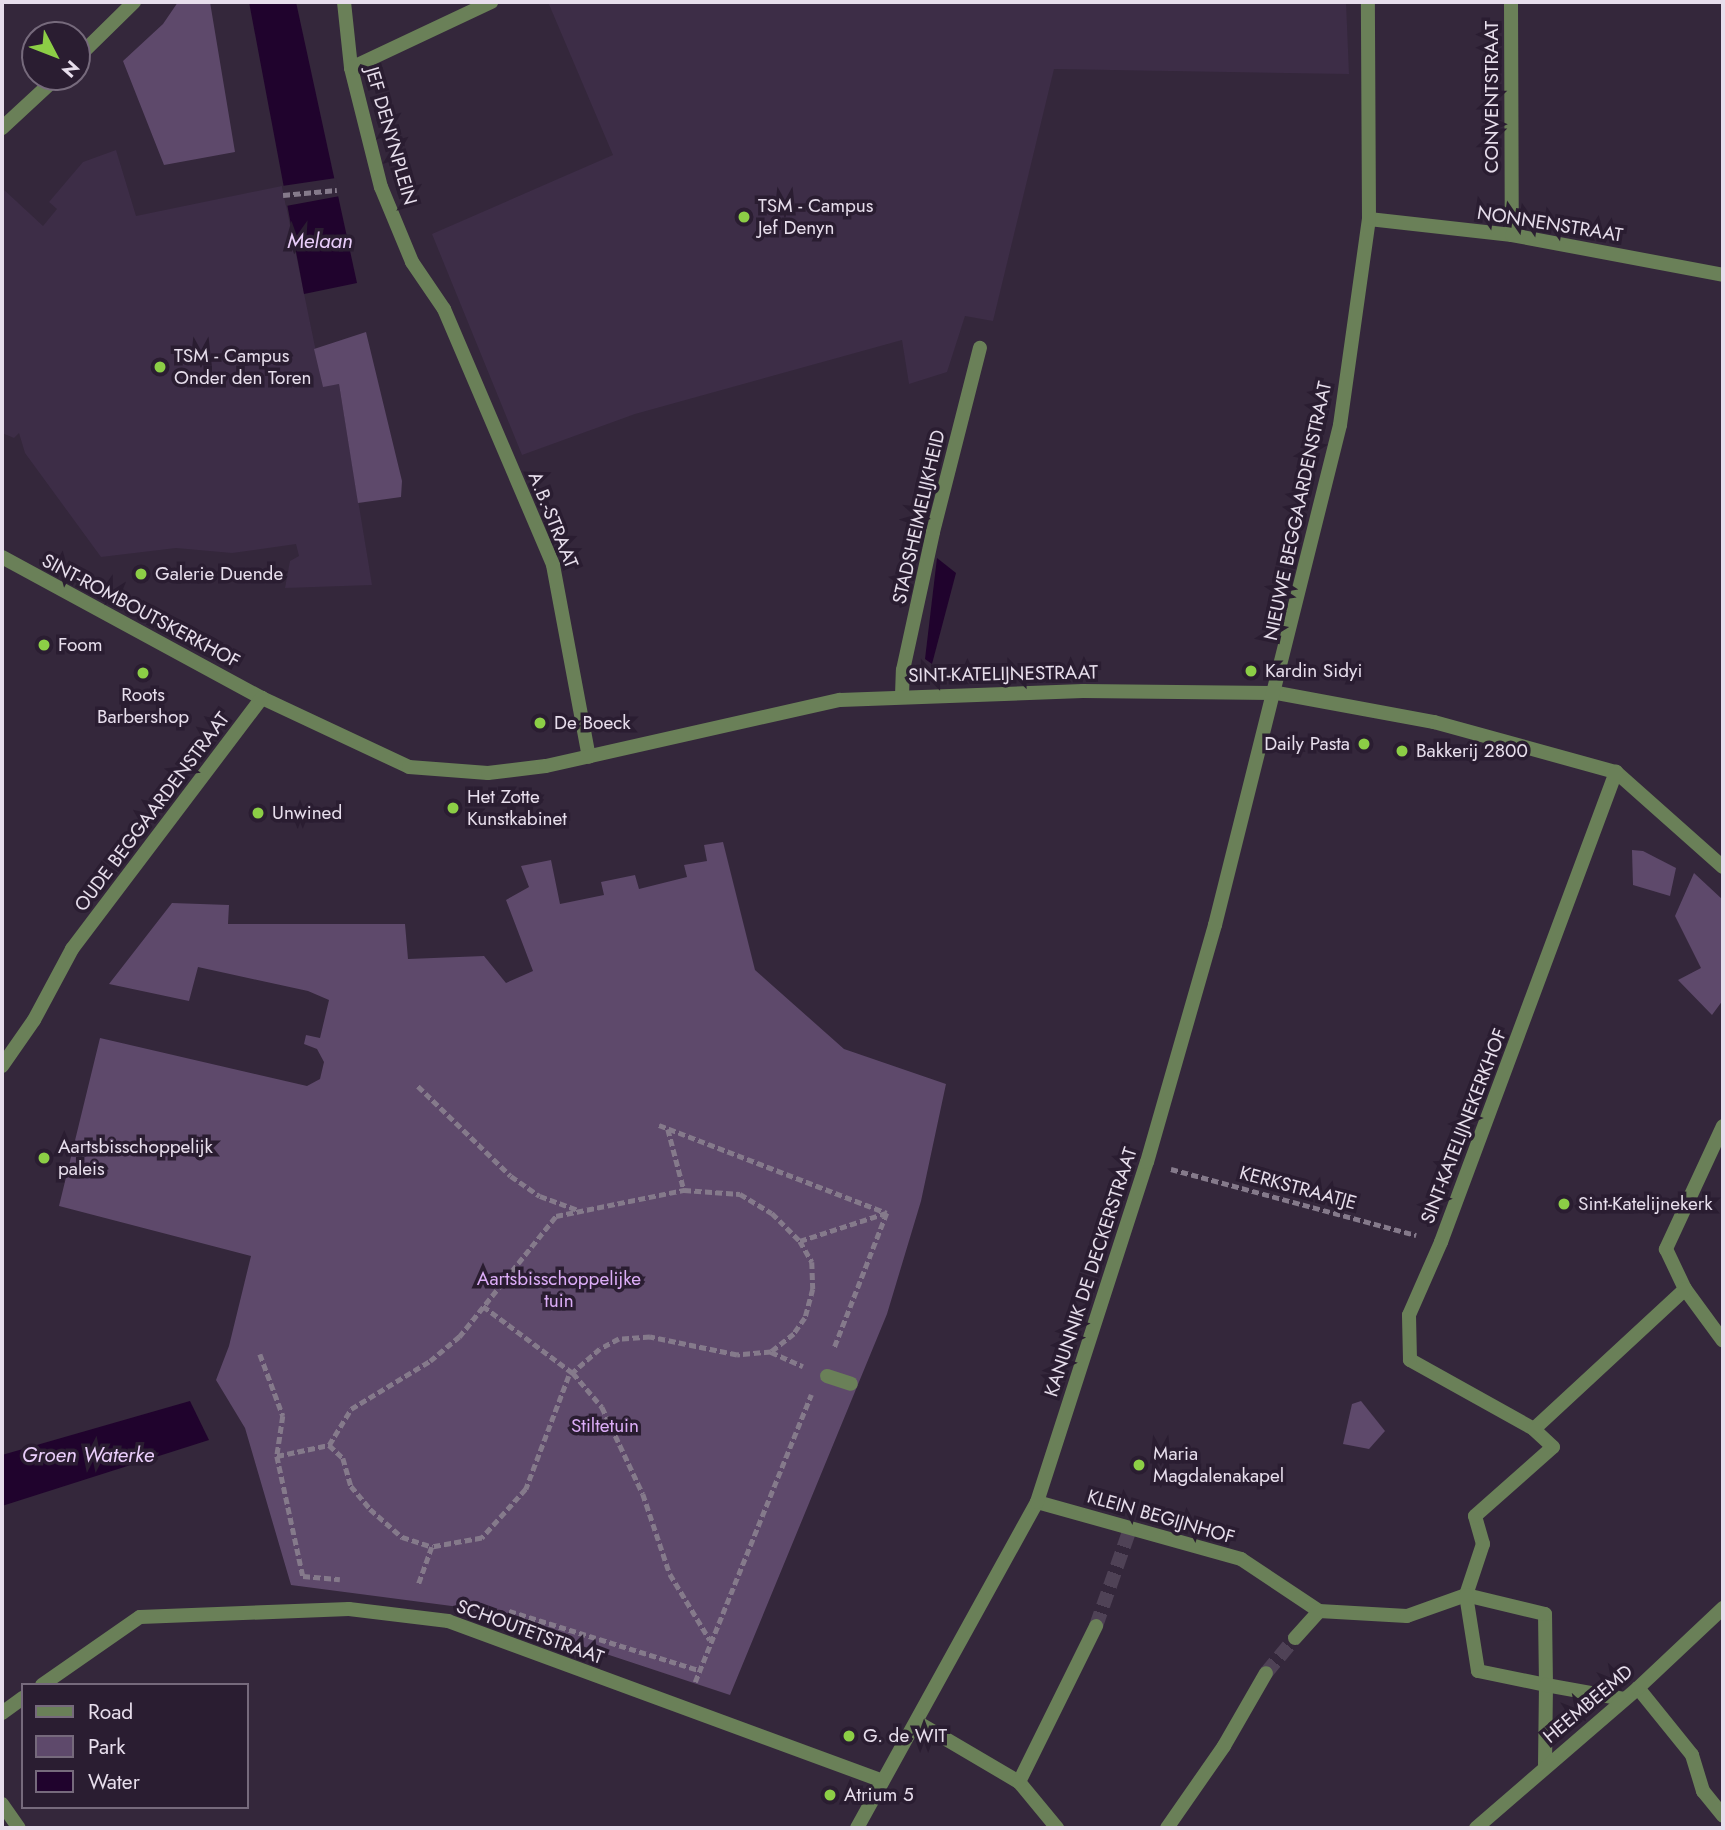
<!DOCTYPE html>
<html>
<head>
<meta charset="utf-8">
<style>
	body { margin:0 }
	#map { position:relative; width:1725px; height:1830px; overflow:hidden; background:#34273b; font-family:Jost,sans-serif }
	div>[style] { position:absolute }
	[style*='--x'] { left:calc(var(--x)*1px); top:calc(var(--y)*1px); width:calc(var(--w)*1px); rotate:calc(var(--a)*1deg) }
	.built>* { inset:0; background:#3d2d47 }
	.green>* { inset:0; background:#5e496b }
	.water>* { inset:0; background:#20032d }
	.pier>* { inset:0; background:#34273b }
	.street-tunnel>* { height:14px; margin-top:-7px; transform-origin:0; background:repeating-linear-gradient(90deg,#4f4256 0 14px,transparent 0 21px) }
	.path>* { height:4.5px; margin-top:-2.25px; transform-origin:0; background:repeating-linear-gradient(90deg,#857a8b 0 7px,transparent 0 10.5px) }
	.lane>* { height:14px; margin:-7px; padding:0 7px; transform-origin:7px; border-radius:7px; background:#6a8058 }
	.street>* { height:14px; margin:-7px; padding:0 7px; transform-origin:7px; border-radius:7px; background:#6a8058 }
	.dots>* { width:19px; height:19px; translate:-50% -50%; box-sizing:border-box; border:4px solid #2a1d31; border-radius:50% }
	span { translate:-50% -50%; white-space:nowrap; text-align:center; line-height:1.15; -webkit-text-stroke:7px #2a1d31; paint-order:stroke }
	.street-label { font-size:19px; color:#e7deec }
	.poi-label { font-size:19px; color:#e7deec }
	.left { translate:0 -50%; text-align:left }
	.right { translate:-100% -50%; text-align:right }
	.park-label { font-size:19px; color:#dcadf7 }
	.water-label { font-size:21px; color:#eacefb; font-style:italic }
	.frame { position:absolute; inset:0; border:4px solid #e7deec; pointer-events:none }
	.legend { position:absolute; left:21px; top:1683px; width:228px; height:126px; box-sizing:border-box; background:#2a1d31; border:2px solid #766a7c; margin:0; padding:9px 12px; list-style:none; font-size:21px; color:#e7deec }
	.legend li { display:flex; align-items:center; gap:14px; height:35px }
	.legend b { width:35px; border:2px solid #766a7c }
	.north { position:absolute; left:21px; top:21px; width:70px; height:70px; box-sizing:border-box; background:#2a1d31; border:2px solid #766a7c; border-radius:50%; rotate:132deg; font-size:19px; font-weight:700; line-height:28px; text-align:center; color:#e7deec }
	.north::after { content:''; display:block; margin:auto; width:24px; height:32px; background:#8cce46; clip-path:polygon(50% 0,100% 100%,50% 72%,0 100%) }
</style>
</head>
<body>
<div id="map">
	<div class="built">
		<div style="clip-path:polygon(548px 2px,1346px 2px,1349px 74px,1054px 69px,993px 321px,965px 316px,947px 372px,909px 384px,902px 340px,635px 414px,522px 455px,432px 234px,613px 155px)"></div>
		<div style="clip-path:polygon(116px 150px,136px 216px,282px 186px,323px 386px,339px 384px,372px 585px,285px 588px,290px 561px,299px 556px,296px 544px,232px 553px,176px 548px,101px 557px,25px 453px,19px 433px,14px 438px,2px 433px,2px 188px,43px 226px,57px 209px,49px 202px,83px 162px)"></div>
	</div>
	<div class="green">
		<div style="clip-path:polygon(178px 2px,210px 2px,235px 152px,164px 165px,123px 61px,163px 24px)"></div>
		<div style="clip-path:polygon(366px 332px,402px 481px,401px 497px,358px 503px,339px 384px,323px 387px,314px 349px)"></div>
		<div style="clip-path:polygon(723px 842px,755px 970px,844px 1049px,946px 1084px,921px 1201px,887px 1314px,730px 1695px,467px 1608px,291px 1585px,245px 1428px,216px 1380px,229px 1346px,251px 1256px,59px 1206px,100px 1038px,307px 1086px,320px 1079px,324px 1062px,317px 1049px,304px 1044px,306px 1035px,320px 1038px,329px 1000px,308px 991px,198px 967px,189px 1001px,109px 984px,172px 903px,229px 905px,228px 924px,405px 924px,408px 959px,484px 956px,506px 983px,533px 971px,506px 900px,529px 887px,521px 866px,551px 860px,560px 904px,604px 895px,601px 882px,635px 875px,639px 889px,687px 877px,684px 865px,707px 861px,704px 845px)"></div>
		<div style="clip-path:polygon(1632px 850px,1643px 851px,1676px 868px,1670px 896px,1633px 885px)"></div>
		<div style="clip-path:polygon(1694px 873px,1723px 900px,1723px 1000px,1712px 1015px,1678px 980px,1701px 968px,1675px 916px)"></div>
		<div style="clip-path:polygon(1361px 1401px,1385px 1431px,1369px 1449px,1343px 1444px,1352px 1404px)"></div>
	</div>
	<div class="water">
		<div style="clip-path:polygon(249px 2px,296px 2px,357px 283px,304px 294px)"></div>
		<div style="clip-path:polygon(937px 558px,956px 573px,932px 664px,925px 659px)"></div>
		<div style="clip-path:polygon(190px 1401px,209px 1440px,2px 1506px,2px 1455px)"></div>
	</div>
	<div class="pier">
		<div style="clip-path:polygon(336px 178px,340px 196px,286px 206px,282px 186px)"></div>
	</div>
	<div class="street-tunnel">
		<div style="--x:1096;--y:1626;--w:106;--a:-70.7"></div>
		<div style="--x:1266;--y:1673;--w:45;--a:-50.4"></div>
	</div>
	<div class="path">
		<div style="--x:283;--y:195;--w:54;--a:-5.3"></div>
		<div style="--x:418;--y:1086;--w:129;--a:44.1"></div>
		<div style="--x:511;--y:1176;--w:35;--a:35"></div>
		<div style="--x:540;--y:1196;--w:40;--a:20.2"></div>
		<div style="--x:659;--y:1125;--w:244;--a:21.1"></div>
		<div style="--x:887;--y:1213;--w:146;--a:111.3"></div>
		<div style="--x:668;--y:1129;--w:63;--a:75.3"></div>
		<div style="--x:1171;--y:1169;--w:254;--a:15.1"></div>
		<div style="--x:800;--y:1241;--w:90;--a:-18"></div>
		<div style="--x:483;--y:1306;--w:112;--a:36.7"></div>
		<div style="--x:573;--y:1373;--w:45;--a:49.5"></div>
		<div style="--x:602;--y:1407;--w:96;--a:64.8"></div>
		<div style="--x:643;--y:1494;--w:84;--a:71.4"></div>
		<div style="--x:670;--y:1574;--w:77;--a:58.8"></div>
		<div style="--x:771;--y:1352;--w:35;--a:24"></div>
		<div style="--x:260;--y:1354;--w:66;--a:69.6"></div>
		<div style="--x:283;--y:1416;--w:40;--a:98.5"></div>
		<div style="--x:277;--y:1456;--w:123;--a:77.8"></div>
		<div style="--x:303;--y:1576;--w:37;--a:5"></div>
		<div style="--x:329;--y:1445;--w:42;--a:-58.6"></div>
		<div style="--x:351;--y:1409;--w:92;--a:-31.3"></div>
		<div style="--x:430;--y:1361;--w:38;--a:-40"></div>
		<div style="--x:459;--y:1337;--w:155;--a:-51.3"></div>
		<div style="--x:556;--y:1216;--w:131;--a:-11.5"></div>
		<div style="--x:684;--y:1190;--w:56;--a:4.1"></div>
		<div style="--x:740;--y:1194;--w:37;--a:31"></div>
		<div style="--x:772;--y:1213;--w:40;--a:45"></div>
		<div style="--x:800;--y:1241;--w:24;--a:60"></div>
		<div style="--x:812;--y:1262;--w:27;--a:88"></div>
		<div style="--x:813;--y:1289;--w:30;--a:105"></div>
		<div style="--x:805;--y:1318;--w:19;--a:125"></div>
		<div style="--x:794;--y:1334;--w:29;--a:142"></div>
		<div style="--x:771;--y:1352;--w:34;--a:175"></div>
		<div style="--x:737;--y:1355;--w:89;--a:-168.3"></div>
		<div style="--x:650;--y:1337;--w:31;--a:176"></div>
		<div style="--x:619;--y:1339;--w:21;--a:152"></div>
		<div style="--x:600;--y:1349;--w:41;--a:138.9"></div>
		<div style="--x:569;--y:1376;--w:121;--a:110.8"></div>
		<div style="--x:526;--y:1489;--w:66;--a:131.9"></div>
		<div style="--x:482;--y:1538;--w:51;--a:169.8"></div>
		<div style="--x:432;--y:1547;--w:41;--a:109.7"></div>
		<div style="--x:277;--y:1456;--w:53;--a:-11.9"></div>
		<div style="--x:329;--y:1445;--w:19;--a:43"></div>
		<div style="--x:343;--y:1458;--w:29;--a:74"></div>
		<div style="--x:351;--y:1486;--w:30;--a:50"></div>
		<div style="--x:370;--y:1509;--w:43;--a:41.2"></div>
		<div style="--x:402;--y:1537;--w:32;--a:18"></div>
		<div style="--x:509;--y:1611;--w:199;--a:17.3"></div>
		<div style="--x:695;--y:1682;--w:310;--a:-68"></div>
	</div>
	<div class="lane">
		<div style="--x:902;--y:695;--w:25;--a:-88"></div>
		<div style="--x:903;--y:670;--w:141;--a:-77.7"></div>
		<div style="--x:933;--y:532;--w:190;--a:-75.7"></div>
	</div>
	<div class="street">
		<div style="--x:344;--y:2;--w:66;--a:83.9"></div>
		<div style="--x:351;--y:68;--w:123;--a:75.9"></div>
		<div style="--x:381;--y:187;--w:81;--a:67.5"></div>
		<div style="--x:412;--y:262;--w:57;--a:55.8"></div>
		<div style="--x:444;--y:309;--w:278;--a:66.9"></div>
		<div style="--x:553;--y:565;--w:195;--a:79.4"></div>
		<div style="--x:1511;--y:2;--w:233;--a:89.8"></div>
		<div style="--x:77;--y:58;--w:80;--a:-44.5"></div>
		<div style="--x:351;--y:68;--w:155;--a:-25.2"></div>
		<div style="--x:2;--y:128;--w:75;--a:-42.8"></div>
		<div style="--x:1369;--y:219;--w:144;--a:6.4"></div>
		<div style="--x:1512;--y:235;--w:215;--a:10.7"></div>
		<div style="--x:2;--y:557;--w:296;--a:28.5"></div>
		<div style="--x:262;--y:698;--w:162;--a:25.1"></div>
		<div style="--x:409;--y:767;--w:79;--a:4.3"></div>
		<div style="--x:488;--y:773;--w:58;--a:-6.9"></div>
		<div style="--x:546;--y:766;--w:301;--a:-12.7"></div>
		<div style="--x:840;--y:700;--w:243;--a:-2.1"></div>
		<div style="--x:1083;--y:691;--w:194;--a:0.6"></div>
		<div style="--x:1277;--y:693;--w:160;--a:10.5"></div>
		<div style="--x:1434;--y:722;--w:189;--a:15.4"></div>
		<div style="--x:1616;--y:772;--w:143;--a:41.6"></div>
		<div style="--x:2;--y:1066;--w:56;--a:-55.2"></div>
		<div style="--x:34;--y:1020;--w:81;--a:-61.8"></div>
		<div style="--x:72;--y:949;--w:315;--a:-52.9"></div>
		<div style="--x:1723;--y:1126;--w:136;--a:114.9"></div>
		<div style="--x:1666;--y:1249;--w:44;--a:64.6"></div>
		<div style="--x:1685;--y:1289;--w:64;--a:53.8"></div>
		<div style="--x:827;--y:1376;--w:25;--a:18"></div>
		<div style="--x:1534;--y:1429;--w:142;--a:-150.9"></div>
		<div style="--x:1410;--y:1360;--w:45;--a:-91.3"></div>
		<div style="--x:1409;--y:1315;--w:80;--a:-66.3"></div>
		<div style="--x:1441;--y:1242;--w:502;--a:-69.58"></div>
		<div style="--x:1037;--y:1502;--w:212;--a:15.6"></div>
		<div style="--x:1241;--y:1559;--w:94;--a:33.7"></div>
		<div style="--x:1319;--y:1611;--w:88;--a:3.3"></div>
		<div style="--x:1407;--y:1616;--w:63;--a:-19.6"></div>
		<div style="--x:1466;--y:1595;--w:54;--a:-71.6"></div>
		<div style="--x:1483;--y:1544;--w:29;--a:-106"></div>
		<div style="--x:1475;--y:1516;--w:104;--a:-41.5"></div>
		<div style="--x:1553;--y:1447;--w:26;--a:-137"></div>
		<div style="--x:1534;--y:1429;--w:206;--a:-42.8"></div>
		<div style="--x:1295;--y:1638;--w:36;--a:-48"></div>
		<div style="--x:42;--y:1685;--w:119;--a:-34.8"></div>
		<div style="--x:140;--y:1617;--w:209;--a:-2.2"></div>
		<div style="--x:349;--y:1609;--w:100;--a:6.9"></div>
		<div style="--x:448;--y:1621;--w:463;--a:20.2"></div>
		<div style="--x:1638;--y:1688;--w:86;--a:51.1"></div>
		<div style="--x:1692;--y:1755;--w:38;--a:73"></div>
		<div style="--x:1703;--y:1791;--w:32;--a:51"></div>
		<div style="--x:2;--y:1713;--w:26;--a:-36"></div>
		<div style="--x:917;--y:1722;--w:118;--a:30.5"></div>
		<div style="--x:1019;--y:1782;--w:60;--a:50.4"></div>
		<div style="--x:1545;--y:1766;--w:81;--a:-89.3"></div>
		<div style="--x:1546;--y:1685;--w:71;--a:-90.8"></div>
		<div style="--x:1545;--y:1614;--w:81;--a:-166.5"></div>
		<div style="--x:1466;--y:1595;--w:77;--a:81"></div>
		<div style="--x:1478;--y:1671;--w:69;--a:11.6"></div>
		<div style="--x:1546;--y:1685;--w:79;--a:10.2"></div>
		<div style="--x:1019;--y:1782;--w:174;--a:-63.7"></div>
		<div style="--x:2;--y:1804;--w:29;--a:55"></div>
		<div style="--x:857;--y:1828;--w:372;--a:-61.1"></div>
		<div style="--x:1037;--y:1502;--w:357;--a:-72.1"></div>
		<div style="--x:1147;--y:1162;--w:247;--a:-74"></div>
		<div style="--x:1215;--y:925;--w:515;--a:-75.96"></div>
		<div style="--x:1340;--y:425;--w:208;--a:-82"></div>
		<div style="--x:1369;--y:219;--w:217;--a:-90.3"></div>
		<div style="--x:1167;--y:1828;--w:100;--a:-55.2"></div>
		<div style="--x:1224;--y:1746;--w:84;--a:-60.1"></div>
		<div style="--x:1476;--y:1828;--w:214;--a:-40.8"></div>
		<div style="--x:1638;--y:1688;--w:117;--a:-43.3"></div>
	</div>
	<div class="dots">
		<div style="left:744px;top:217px;background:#8cce46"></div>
		<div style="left:160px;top:367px;background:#8cce46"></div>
		<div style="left:141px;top:574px;background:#8cce46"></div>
		<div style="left:44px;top:645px;background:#8cce46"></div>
		<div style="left:1251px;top:671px;background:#8cce46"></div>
		<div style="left:143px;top:673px;background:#8cce46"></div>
		<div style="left:540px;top:723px;background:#8cce46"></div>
		<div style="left:1364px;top:744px;background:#8cce46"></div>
		<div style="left:1402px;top:751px;background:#8cce46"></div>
		<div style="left:453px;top:808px;background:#8cce46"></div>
		<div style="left:258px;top:813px;background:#8cce46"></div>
		<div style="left:44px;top:1158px;background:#8cce46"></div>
		<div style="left:1564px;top:1204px;background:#8cce46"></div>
		<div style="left:1139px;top:1465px;background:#8cce46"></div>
		<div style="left:849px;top:1736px;background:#8cce46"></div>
		<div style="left:830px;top:1795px;background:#8cce46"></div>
	</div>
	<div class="street-label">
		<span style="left:1492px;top:97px;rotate:-90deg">CONVENTSTRAAT</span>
		<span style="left:391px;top:136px;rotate:74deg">JEF DENYNPLEIN</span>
		<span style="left:1550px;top:224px;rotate:9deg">NONNENSTRAAT</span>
		<span style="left:1298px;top:511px;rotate:-78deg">NIEUWE BEGGAARDENSTRAAT</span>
		<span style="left:919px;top:517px;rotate:-77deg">STADSHEIMELIJKHEID</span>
		<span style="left:553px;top:520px;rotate:68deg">A.B.-STRAAT</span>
		<span style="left:141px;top:611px;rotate:28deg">SINT-ROMBOUTSKERKHOF</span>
		<span style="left:1003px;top:674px;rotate:-1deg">SINT-KATELIJNESTRAAT</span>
		<span style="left:152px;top:812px;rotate:-53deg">OUDE BEGGAARDENSTRAAT</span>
		<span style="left:1464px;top:1126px;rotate:-69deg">SINT-KATELIJNEKERKHOF</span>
		<span style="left:1298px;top:1188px;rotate:15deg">KERKSTRAATJE</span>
		<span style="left:1091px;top:1272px;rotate:-72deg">KANUNNIK DE DECKERSTRAAT</span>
		<span style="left:1161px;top:1517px;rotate:16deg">KLEIN BEGIJNHOF</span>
		<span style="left:530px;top:1632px;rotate:20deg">SCHOUTETSTRAAT</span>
		<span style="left:1588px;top:1704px;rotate:-40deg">HEEMBEEMD</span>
	</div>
	<div class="poi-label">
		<span class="left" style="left:758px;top:217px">TSM - Campus<br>Jef Denyn</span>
		<span class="left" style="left:174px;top:367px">TSM - Campus<br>Onder den Toren</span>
		<span class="left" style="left:155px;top:574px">Galerie Duende</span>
		<span class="left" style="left:58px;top:645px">Foom</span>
		<span class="left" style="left:1265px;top:671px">Kardin Sidyi</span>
		<span style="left:143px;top:706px">Roots<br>Barbershop</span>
		<span class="left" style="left:554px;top:723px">De Boeck</span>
		<span class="right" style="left:1350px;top:744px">Daily Pasta</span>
		<span class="left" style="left:1416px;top:751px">Bakkerij 2800</span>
		<span class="left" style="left:467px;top:808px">Het Zotte<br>Kunstkabinet</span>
		<span class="left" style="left:272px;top:813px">Unwined</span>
		<span class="left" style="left:58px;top:1158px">Aartsbisschoppelijk<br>paleis</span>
		<span class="left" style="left:1578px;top:1204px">Sint-Katelijnekerk</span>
		<span class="left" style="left:1153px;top:1465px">Maria<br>Magdalenakapel</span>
		<span class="left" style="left:863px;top:1736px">G. de WIT</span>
		<span class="left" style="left:844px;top:1795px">Atrium 5</span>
	</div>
	<div class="park-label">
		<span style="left:559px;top:1290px">Aartsbisschoppelijke<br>tuin</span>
		<span style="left:605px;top:1426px">Stiltetuin</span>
	</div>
	<div class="water-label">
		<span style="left:320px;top:241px">Melaan</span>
		<span style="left:88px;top:1455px">Groen Waterke</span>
	</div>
	<div class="frame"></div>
	<ul class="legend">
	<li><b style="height:9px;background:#6a8058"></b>Road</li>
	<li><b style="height:19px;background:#5e496b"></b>Park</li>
	<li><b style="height:19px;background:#20032d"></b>Water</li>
	</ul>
	<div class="north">N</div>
</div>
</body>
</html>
